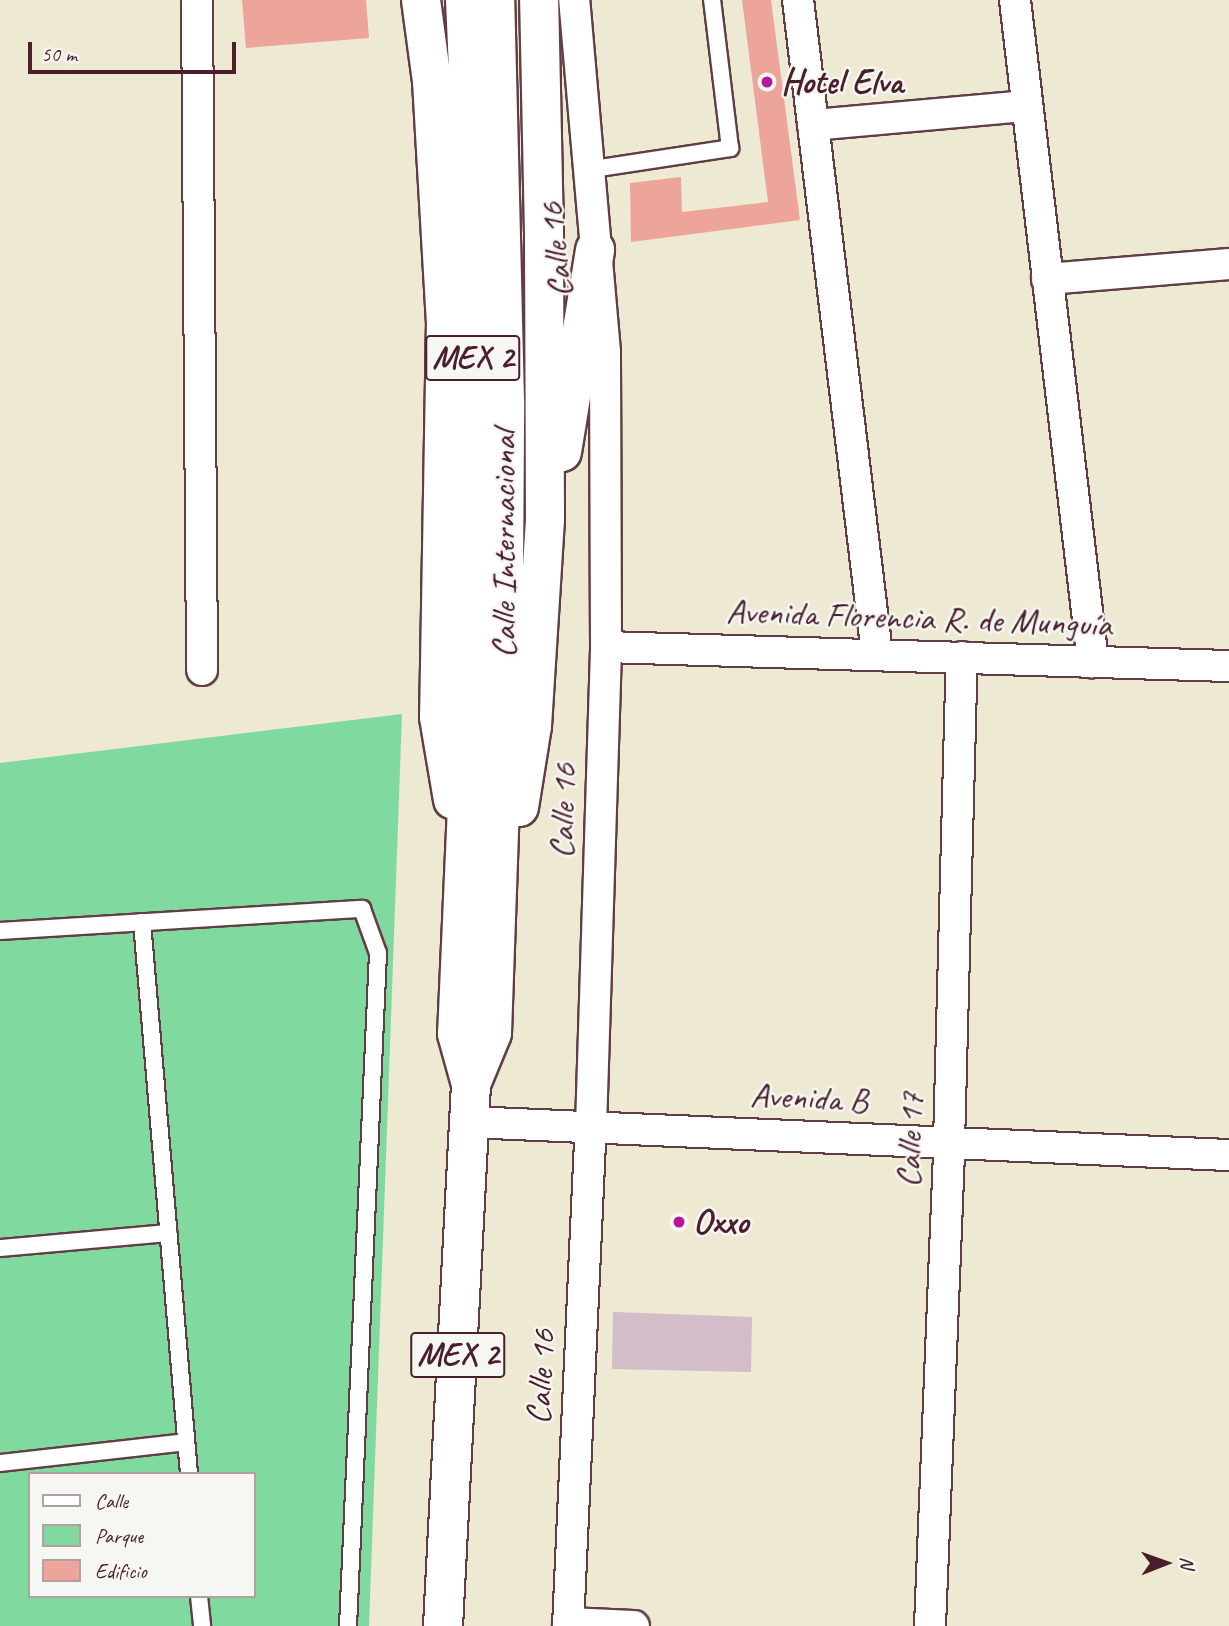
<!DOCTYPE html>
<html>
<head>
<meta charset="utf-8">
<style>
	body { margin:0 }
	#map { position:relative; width:1229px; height:1626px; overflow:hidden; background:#ede9d2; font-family:Caveat,sans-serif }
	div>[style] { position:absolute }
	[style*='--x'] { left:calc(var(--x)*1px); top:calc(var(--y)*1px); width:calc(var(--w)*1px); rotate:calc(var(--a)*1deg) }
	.industrial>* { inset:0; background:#d2bdc8 }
	.green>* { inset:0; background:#80d99f }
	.building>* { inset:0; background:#eda59b }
	.roads { filter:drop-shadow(2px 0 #623d44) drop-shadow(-2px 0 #623d44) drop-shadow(0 2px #623d44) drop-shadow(0 -2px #623d44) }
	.lane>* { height:16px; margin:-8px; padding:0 8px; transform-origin:8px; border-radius:8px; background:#fff }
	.street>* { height:30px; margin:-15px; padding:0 15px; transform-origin:15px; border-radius:15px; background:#fff }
	.highway>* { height:38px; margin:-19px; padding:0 19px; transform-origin:19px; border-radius:19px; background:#fff }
	.dots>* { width:19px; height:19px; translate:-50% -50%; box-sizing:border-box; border:4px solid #f6f6f2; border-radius:50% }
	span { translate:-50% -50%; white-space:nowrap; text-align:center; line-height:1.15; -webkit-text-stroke:5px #f6f6f2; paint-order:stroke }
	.shield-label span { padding:2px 5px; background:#f6f6f2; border:2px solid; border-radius:5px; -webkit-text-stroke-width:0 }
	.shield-label { font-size:33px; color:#4a1f2b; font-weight:700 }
	.poi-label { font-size:35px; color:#4a1f2b; font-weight:700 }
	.left { translate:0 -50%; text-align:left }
	.street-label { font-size:35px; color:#4a1f2b }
	.legend { position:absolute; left:28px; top:1472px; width:228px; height:126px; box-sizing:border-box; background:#f6f6f2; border:2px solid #b1a0a2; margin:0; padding:9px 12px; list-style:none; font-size:21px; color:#4a1f2b }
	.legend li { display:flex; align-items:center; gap:14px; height:35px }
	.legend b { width:35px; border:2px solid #b1a0a2 }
	.north { position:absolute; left:1131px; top:1528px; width:70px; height:70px; -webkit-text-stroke:5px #f6f6f2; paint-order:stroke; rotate:89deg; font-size:19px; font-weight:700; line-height:28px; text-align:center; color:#4a1f2b }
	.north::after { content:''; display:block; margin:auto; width:24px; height:32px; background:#4a1f2b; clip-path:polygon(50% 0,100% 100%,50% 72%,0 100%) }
	.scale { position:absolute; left:28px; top:42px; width:208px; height:32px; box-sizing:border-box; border:4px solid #4a1f2b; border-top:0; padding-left:9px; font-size:21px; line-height:24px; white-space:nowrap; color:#4a1f2b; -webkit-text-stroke:5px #f6f6f2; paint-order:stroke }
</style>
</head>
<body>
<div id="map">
	<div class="industrial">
		<div style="clip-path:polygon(613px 1312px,752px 1317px,751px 1372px,612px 1369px)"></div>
	</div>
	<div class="green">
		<div style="clip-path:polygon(evenodd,402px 714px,369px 1626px,0 1626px,0 763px,402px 714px,30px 1474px,254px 1474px,254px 1596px,30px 1596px,30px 1474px)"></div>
	</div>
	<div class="building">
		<div style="clip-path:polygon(242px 0,366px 0,369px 38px,246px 48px)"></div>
		<div style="clip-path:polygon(742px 0,771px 0,800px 220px,631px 242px,630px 183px,681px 177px,682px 212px,768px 202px)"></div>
	</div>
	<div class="roads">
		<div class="lane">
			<div style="--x:587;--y:170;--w:145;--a:-8.7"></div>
			<div style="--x:730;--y:148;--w:149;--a:-96.9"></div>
			<div style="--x:142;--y:922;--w:554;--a:85.13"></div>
			<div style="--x:0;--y:931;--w:363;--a:-3.5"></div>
			<div style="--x:362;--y:909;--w:47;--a:70"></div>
			<div style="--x:378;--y:953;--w:674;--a:92.55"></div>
			<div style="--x:0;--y:1248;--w:169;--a:-5.1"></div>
			<div style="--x:0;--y:1463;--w:187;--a:-6.4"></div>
			<div style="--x:199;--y:1596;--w:30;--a:84"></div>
		</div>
		<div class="street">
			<div style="--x:197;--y:0;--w:670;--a:89.57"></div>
			<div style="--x:798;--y:0;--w:659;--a:83.11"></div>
			<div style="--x:1015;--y:0;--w:667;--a:83.28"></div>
			<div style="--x:813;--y:125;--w:214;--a:-5.1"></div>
			<div style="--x:1047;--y:279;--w:183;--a:-4.7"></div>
			<div style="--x:606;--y:647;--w:623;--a:1.75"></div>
			<div style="--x:469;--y:1122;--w:761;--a:2.49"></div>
			<div style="--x:568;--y:1623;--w:66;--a:2.6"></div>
			<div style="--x:568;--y:1626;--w:500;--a:-87.4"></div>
			<div style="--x:591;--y:1127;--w:480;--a:-88.2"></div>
			<div style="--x:606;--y:647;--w:295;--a:-90.2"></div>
			<div style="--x:605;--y:352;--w:353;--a:-95"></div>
			<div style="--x:930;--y:1626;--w:483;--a:-87.7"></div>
			<div style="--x:949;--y:1143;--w:486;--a:-88.5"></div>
		</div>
		<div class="highway">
			<div style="--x:421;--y:0;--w:82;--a:82.3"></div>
			<div style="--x:432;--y:81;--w:240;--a:86.7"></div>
			<div style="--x:446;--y:321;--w:396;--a:91"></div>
			<div style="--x:439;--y:717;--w:84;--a:80.4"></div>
			<div style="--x:465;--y:0;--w:184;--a:87.5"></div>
			<div style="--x:473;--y:184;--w:531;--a:90.22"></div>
			<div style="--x:471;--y:715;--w:319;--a:92.5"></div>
			<div style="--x:457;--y:1034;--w:52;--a:74.4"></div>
			<div style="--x:562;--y:452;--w:205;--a:-80.7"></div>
			<div style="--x:519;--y:807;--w:82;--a:-80.9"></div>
			<div style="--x:532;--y:726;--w:207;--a:-86.4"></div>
			<div style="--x:545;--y:519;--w:286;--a:-90.2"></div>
			<div style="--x:544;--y:233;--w:233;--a:-91.2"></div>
			<div style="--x:443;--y:1626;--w:543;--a:-87.04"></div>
			<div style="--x:471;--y:1084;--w:55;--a:-67.6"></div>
			<div style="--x:492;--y:1033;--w:318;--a:-88"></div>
			<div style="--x:503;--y:715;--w:314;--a:-89.6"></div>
			<div style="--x:505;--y:401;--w:401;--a:-91.4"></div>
		</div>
	</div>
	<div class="dots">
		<div style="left:767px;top:82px;background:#b5179e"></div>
		<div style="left:679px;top:1222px;background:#b5179e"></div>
	</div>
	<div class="shield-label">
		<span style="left:473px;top:358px">MEX 2</span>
		<span style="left:458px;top:1355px">MEX 2</span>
	</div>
	<div class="poi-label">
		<span class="left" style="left:781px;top:82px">Hotel Elva</span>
		<span class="left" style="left:693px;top:1222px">Oxxo</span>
	</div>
	<div class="street-label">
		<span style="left:556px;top:250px;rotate:-96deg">Calle 16</span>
		<span style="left:504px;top:544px;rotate:-90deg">Calle Internacional</span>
		<span style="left:919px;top:618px;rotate:2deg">Avenida Florencia R. de Munguía</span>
		<span style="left:563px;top:811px;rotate:-88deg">Calle 16</span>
		<span style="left:809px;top:1098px;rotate:3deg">Avenida B</span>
		<span style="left:910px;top:1140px;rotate:-88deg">Calle 17</span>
		<span style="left:541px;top:1377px;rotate:-87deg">Calle 16</span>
	</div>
	<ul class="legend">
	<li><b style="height:9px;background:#fff"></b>Calle</li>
	<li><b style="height:19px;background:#80d99f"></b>Parque</li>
	<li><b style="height:19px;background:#eda59b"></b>Edificio</li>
	</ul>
	<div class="north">N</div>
	<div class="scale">50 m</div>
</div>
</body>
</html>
